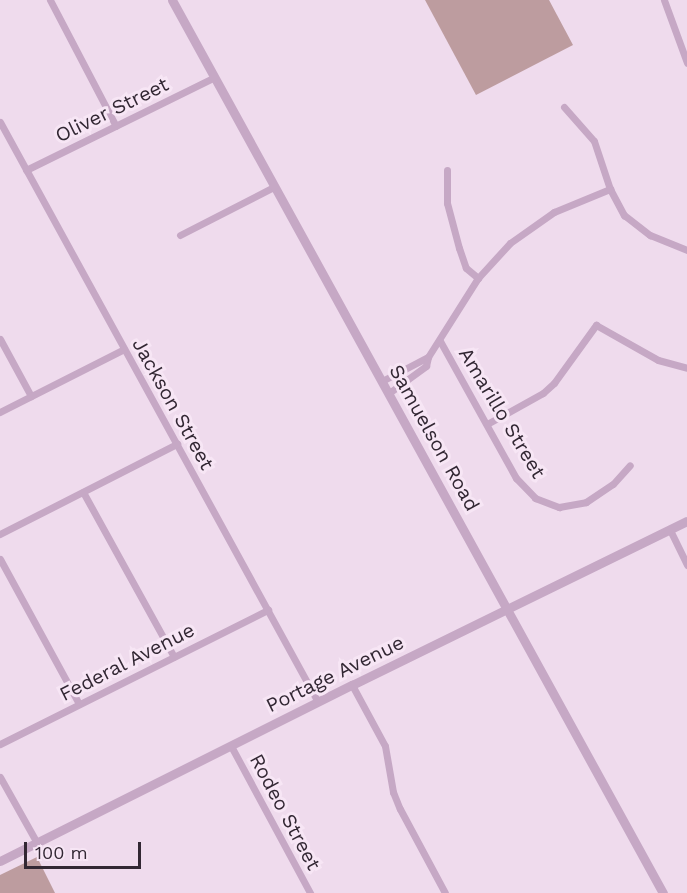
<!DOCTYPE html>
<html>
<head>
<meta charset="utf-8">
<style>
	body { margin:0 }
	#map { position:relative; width:687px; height:893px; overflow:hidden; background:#efdbed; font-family:"Work Sans",sans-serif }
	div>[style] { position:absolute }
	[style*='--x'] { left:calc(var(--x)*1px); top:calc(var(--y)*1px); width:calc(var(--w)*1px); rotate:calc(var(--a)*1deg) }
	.green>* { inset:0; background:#bd9c9f }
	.minor>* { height:7px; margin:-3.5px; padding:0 3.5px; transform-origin:3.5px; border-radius:3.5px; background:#c6a8c5 }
	.tertiary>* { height:9px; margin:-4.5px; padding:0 4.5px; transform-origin:4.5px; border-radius:4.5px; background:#c6a8c5 }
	span { translate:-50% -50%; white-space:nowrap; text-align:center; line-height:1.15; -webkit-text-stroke:6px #f7e6f5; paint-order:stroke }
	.street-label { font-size:20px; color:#322733 }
	.scale { position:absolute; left:24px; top:842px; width:117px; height:27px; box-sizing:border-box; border:3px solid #322733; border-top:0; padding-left:8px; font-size:18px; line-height:21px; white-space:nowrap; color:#322733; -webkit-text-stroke:4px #f7e6f5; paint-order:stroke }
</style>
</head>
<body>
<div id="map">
	<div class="green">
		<div style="clip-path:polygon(425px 0,549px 0,573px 45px,476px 95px)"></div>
		<div style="clip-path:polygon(37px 857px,55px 893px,0 893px,0 875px)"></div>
	</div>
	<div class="minor">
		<div style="--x:50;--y:0;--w:142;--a:62.4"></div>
		<div style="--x:664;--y:0;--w:67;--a:69.9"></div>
		<div style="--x:564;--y:107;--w:45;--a:48.6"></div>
		<div style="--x:594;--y:141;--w:51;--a:71.6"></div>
		<div style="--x:610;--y:189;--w:30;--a:62"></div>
		<div style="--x:624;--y:215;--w:33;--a:38"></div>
		<div style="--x:650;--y:235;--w:40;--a:22"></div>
		<div style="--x:0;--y:122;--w:661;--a:61.27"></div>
		<div style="--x:26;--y:170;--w:208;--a:-26.2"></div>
		<div style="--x:447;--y:170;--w:33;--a:90"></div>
		<div style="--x:447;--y:203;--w:47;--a:75.1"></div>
		<div style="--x:459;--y:248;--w:21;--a:71"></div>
		<div style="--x:466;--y:268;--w:16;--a:40"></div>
		<div style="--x:180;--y:235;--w:106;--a:-27.1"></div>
		<div style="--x:0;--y:339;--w:65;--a:61.5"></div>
		<div style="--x:440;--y:341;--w:157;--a:61"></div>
		<div style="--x:516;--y:478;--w:28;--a:46"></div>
		<div style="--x:535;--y:498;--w:26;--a:21"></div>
		<div style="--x:559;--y:507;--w:27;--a:-10"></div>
		<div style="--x:586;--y:502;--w:32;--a:-34"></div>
		<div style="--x:613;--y:484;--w:25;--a:-48"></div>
		<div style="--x:382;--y:381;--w:52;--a:-27.6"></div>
		<div style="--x:389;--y:393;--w:46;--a:-36.1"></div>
		<div style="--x:426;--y:366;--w:9;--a:-77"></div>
		<div style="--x:428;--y:357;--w:93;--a:-57.7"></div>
		<div style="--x:478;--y:278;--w:47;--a:-47.6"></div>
		<div style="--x:510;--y:243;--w:54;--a:-35.2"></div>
		<div style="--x:554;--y:212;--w:61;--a:-22.3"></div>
		<div style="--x:0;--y:412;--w:139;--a:-26.9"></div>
		<div style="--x:487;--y:424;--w:64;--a:-29"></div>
		<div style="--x:543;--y:393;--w:15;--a:-42"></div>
		<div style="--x:554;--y:383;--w:72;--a:-54.1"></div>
		<div style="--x:596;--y:325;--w:71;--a:29.4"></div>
		<div style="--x:658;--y:360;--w:30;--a:15"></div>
		<div style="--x:83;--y:492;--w:188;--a:61.1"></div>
		<div style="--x:670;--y:530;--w:39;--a:64"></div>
		<div style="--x:0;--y:534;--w:199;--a:-27"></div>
		<div style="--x:0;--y:559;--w:165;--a:61.4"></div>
		<div style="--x:352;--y:685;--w:69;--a:61.6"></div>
		<div style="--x:385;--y:746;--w:47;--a:80.1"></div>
		<div style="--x:393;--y:792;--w:18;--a:68"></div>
		<div style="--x:400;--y:809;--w:95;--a:61.8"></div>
		<div style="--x:0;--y:744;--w:300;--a:-26.6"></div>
		<div style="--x:231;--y:746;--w:167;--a:61.7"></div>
		<div style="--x:0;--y:777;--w:76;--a:60.7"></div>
	</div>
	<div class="tertiary">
		<div style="--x:172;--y:0;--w:1019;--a:61.2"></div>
		<div style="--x:0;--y:861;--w:394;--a:-26.6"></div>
		<div style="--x:352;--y:685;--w:373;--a:-26.1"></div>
	</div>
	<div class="street-label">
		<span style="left:112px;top:110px;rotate:-26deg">Oliver Street</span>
		<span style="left:173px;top:404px;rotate:61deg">Jackson Street</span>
		<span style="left:502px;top:413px;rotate:59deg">Amarillo Street</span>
		<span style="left:434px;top:438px;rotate:61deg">Samuelson Road</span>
		<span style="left:127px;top:662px;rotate:-27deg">Federal Avenue</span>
		<span style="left:335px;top:674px;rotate:-26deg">Portage Avenue</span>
		<span style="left:285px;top:812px;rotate:62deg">Rodeo Street</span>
	</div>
	<div class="scale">100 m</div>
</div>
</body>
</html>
